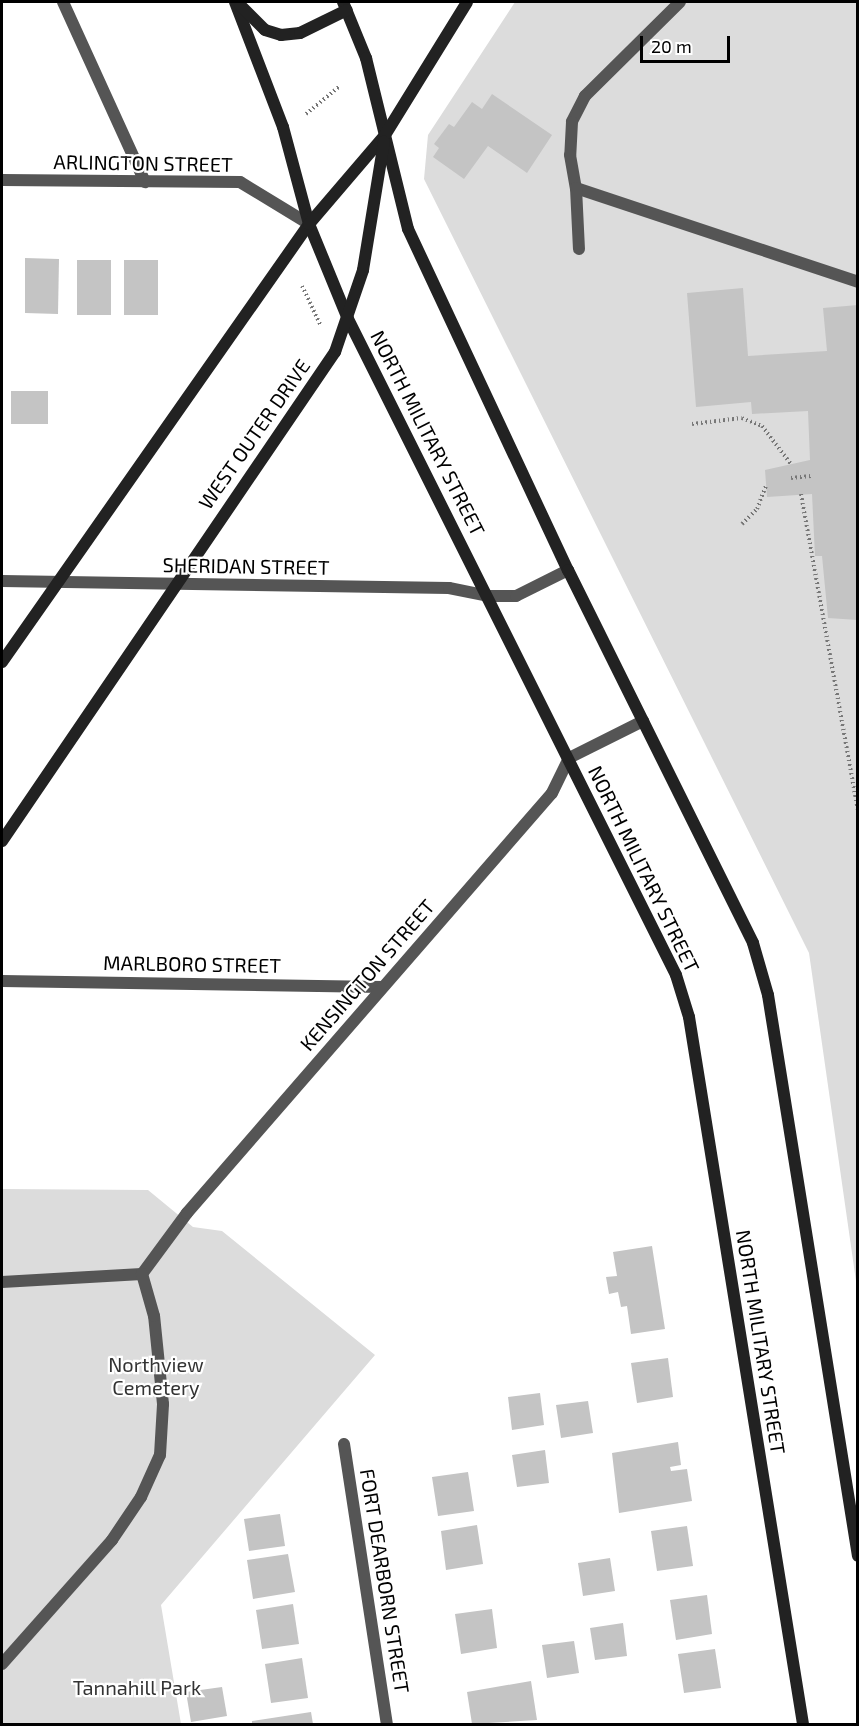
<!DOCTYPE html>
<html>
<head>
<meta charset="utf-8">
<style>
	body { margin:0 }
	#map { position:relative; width:859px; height:1726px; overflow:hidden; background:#fff; font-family:"Exo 2",sans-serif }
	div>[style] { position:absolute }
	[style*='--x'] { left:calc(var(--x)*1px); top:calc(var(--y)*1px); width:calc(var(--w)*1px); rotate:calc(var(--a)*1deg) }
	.green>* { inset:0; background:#dcdcdc }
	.building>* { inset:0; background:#c4c4c4 }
	.path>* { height:4px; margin-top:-2px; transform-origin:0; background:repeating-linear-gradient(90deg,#777 0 1.5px,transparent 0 4.5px) }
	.lane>* { height:12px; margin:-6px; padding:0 6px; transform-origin:6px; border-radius:6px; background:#555 }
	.street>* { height:12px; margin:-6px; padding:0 6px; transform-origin:6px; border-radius:6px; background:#555 }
	.secondary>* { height:12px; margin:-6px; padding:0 6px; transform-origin:6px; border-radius:6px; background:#222 }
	span { translate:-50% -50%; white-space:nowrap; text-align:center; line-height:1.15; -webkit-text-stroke:4.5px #fff; paint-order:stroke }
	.street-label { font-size:20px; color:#000 }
	.park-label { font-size:20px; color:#333 }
	.frame { position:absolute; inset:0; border:3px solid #000; pointer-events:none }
	.scale { position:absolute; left:640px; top:36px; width:90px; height:27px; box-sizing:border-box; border:3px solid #000; border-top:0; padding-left:8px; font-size:18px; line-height:21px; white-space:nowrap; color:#000; -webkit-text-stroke:4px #fff; paint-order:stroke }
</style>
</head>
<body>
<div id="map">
	<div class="green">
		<div style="clip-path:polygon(515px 2px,857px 2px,857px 1288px,809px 953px,424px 179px,428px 135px)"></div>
		<div style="clip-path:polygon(2px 1189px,148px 1190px,193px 1227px,222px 1231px,375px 1355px,161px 1605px,181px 1724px,2px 1724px)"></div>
	</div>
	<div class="building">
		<div style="clip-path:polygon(492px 94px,552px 135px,527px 173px,488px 146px,464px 179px,433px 157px,439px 148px,434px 144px,449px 124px,454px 127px,472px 102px,482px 109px)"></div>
		<div style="clip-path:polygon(25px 258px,59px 259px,58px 314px,25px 313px)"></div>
		<div style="clip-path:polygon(77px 260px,111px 260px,111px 315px,77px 315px)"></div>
		<div style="clip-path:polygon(124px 260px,158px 260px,158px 315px,124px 315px)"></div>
		<div style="clip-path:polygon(743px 288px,748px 356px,827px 351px,823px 308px,858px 305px,858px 620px,828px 618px,822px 556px,815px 556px,812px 494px,767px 497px,765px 470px,810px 460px,808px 411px,752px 414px,751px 402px,696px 407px,687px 293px)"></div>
		<div style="clip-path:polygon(11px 391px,48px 391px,48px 424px,11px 424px)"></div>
		<div style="clip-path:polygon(652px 1246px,665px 1329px,631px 1334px,627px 1306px,621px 1307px,618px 1292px,609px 1294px,606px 1277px,617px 1276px,613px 1252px)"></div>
		<div style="clip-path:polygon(668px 1358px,673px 1397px,637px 1403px,631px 1363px)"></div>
		<div style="clip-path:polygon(540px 1393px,544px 1425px,512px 1430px,508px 1397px)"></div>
		<div style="clip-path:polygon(588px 1401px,593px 1433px,561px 1438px,556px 1405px)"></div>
		<div style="clip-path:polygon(678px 1442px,681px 1465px,670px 1467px,671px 1471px,687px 1469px,692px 1501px,619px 1513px,612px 1453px)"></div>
		<div style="clip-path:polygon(545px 1450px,549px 1483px,517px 1487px,512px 1455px)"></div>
		<div style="clip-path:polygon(468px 1472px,474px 1511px,438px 1516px,432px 1477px)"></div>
		<div style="clip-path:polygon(280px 1514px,285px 1546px,249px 1551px,244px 1519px)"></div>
		<div style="clip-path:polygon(477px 1525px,483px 1564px,446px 1570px,441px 1531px)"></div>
		<div style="clip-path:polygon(687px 1526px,693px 1566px,657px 1571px,651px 1531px)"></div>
		<div style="clip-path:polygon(288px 1554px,295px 1592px,253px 1599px,247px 1560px)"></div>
		<div style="clip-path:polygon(610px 1558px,615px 1591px,583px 1596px,578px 1563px)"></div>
		<div style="clip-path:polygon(707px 1595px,712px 1634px,676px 1640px,670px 1600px)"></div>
		<div style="clip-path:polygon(293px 1604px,299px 1644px,262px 1649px,256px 1610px)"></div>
		<div style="clip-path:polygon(492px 1609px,497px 1648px,461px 1654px,455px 1614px)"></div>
		<div style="clip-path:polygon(623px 1623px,627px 1656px,595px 1660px,590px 1628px)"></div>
		<div style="clip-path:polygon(574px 1641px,579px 1673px,547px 1678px,542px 1645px)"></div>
		<div style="clip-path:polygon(715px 1649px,721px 1688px,684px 1693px,678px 1654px)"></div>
		<div style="clip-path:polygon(302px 1658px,308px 1698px,271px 1703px,265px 1664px)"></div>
		<div style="clip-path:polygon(531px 1681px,537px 1720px,472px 1724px,467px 1692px)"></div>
		<div style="clip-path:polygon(222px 1687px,227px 1716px,191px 1722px,186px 1692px)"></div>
		<div style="clip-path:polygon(311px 1712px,313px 1724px,252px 1724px,252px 1721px)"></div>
	</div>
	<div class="path">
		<div style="--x:306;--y:114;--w:44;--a:-39.5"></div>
		<div style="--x:302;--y:286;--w:44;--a:64.6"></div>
		<div style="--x:692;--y:424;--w:50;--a:-6.8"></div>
		<div style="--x:742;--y:418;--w:22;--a:22"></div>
		<div style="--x:762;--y:426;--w:48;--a:52.7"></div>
		<div style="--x:791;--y:478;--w:20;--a:-6"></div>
		<div style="--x:801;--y:494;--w:323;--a:79.8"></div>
		<div style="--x:742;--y:524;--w:21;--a:-45"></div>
		<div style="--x:757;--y:509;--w:25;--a:-69"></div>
	</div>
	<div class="lane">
		<div style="--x:63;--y:2;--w:198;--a:65.5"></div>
		<div style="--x:680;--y:2;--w:134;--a:135.3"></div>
		<div style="--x:585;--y:96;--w:29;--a:117"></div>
		<div style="--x:572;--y:122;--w:33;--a:93"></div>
		<div style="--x:570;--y:155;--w:34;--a:80"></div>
		<div style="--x:576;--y:188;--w:297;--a:18.4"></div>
		<div style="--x:576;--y:188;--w:61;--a:87.2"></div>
		<div style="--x:142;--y:1274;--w:76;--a:-53.6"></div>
		<div style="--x:2;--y:1282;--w:140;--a:-3.3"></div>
		<div style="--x:2;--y:1664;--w:166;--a:-48.4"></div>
		<div style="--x:112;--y:1540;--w:52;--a:-56"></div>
		<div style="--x:141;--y:1497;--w:46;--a:-65.7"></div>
		<div style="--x:160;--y:1455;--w:51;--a:-86.6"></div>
		<div style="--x:163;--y:1404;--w:88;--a:-95.8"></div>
		<div style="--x:154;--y:1316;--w:44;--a:-105.9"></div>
	</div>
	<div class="street">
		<div style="--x:2;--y:180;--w:238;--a:0.5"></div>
		<div style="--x:240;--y:182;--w:81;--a:31.3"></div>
		<div style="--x:2;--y:581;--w:447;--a:0.9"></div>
		<div style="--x:449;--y:588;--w:41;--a:11.3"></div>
		<div style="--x:489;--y:596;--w:27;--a:0"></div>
		<div style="--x:516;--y:596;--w:58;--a:-26.6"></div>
		<div style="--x:2;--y:981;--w:380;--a:0.9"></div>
		<div style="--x:187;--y:1213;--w:556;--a:-49.01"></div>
		<div style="--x:552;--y:793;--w:39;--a:-64"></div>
		<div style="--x:569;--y:758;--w:83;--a:-26.6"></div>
		<div style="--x:344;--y:1444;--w:283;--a:81.3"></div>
	</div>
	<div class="secondary">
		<div style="--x:235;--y:2;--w:134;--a:69"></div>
		<div style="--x:283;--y:127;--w:100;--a:75"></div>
		<div style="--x:309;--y:224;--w:103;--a:67.7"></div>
		<div style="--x:348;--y:319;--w:733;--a:63.43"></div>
		<div style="--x:676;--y:975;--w:44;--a:72.8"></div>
		<div style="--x:689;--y:1017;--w:716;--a:80.84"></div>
		<div style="--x:343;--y:2;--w:61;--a:67.7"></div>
		<div style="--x:366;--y:58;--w:176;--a:76.2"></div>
		<div style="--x:408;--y:229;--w:377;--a:64.9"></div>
		<div style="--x:568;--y:570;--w:416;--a:63.6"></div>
		<div style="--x:753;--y:943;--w:54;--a:73.9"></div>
		<div style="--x:768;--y:995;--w:568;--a:80.89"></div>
		<div style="--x:240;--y:5;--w:35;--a:45"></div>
		<div style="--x:265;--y:30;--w:17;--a:17"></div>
		<div style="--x:281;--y:35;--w:19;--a:-6"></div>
		<div style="--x:300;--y:33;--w:52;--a:-26.1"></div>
		<div style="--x:2;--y:662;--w:535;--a:-54.97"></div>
		<div style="--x:309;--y:224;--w:117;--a:-49.5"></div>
		<div style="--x:385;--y:135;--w:156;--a:-58.3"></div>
		<div style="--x:2;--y:841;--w:592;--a:-55.75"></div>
		<div style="--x:335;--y:352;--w:87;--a:-71.1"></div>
		<div style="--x:363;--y:270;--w:130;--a:-80.7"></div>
	</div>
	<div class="street-label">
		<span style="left:143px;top:163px;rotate:1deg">ARLINGTON STREET</span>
		<span style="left:428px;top:433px;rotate:63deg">NORTH MILITARY STREET</span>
		<span style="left:254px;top:434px;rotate:-55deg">WEST OUTER DRIVE</span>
		<span style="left:246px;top:566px;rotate:1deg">SHERIDAN STREET</span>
		<span style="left:644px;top:869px;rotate:64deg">NORTH MILITARY STREET</span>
		<span style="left:192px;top:964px;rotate:1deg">MARLBORO STREET</span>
		<span style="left:367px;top:975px;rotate:-49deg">KENSINGTON STREET</span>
		<span style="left:761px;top:1342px;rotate:81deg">NORTH MILITARY STREET</span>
		<span style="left:385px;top:1581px;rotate:81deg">FORT DEARBORN STREET</span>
	</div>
	<div class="park-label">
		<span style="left:156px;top:1376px">Northview<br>Cemetery</span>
		<span style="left:137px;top:1687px">Tannahill Park</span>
	</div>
	<div class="frame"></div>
	<div class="scale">20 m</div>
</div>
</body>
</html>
